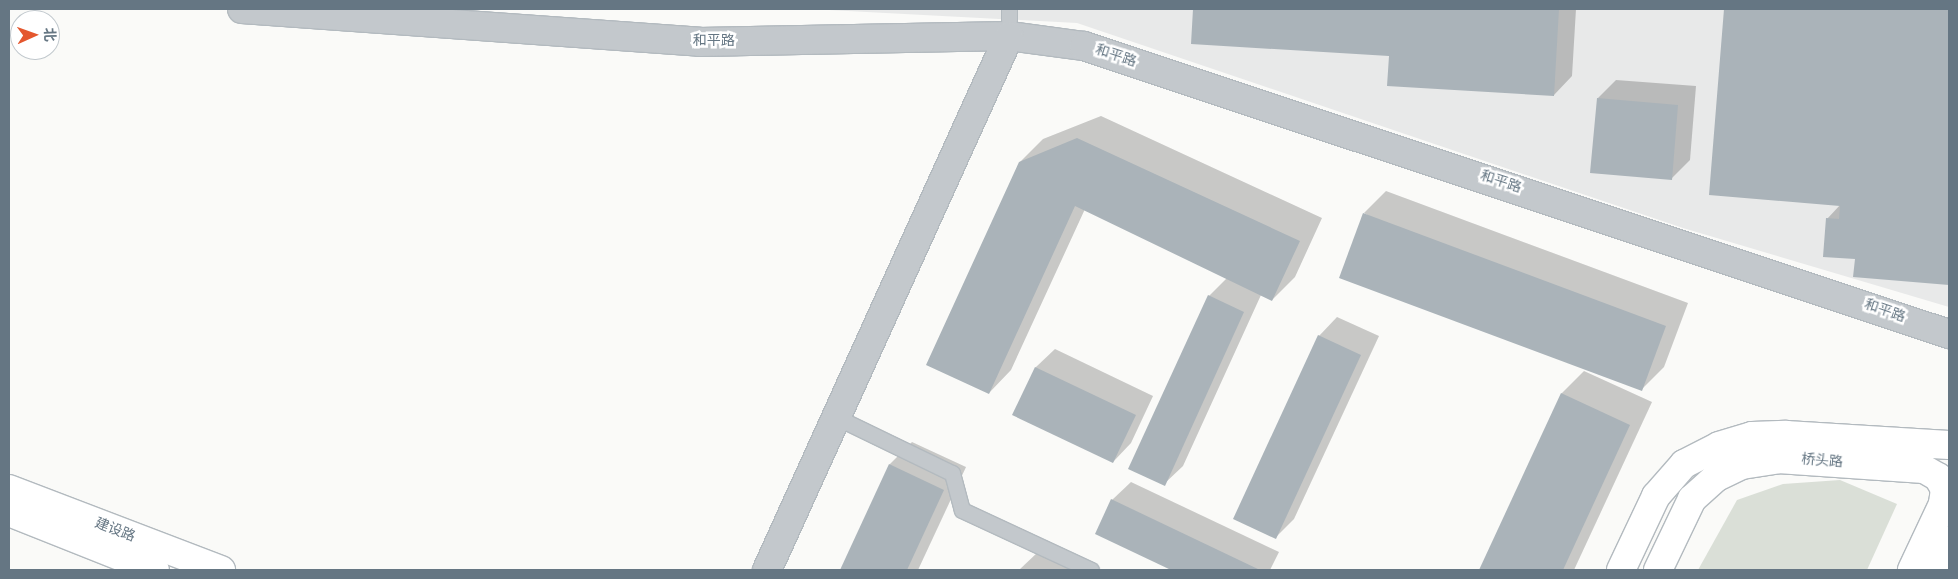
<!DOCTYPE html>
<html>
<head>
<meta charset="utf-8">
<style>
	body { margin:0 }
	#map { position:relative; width:1958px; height:579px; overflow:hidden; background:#fafaf8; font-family:Figtree,"Noto Sans SC",sans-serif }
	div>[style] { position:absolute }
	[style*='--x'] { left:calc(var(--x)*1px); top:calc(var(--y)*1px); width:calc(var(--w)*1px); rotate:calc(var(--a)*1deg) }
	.built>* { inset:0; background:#e8e9e9 }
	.green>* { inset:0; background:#dadfd7 }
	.shadow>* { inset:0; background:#0003 }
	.building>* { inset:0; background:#aab3b9 }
	.roads { filter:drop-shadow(1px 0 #b3babf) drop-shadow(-1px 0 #b3babf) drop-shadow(0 1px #b3babf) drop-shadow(0 -1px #b3babf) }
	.service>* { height:15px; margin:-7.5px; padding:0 7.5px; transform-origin:7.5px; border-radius:7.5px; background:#c3c8cc }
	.tertiary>* { height:28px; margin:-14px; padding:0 14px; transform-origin:14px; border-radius:14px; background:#c3c8cc }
	.secondary>* { height:28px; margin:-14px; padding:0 14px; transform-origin:14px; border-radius:14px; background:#fff }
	span { translate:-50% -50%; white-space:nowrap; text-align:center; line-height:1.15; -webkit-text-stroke:5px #fff; paint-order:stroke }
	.street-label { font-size:14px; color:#657683 }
	.frame { position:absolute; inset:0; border:10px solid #657683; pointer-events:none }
	.north { position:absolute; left:10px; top:10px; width:50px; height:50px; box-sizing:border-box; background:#fff; border:1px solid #c1c8cd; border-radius:50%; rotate:88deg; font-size:14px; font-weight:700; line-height:20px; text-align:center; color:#657683 }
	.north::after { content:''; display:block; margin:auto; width:18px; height:22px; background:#e4572e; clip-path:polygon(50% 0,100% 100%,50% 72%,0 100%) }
</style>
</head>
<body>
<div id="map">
	<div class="built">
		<div style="clip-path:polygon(810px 9px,1949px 9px,1949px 307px,1683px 228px,1077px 23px)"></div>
	</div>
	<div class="green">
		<div style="clip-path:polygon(1840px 480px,1897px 504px,1867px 570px,1698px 570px,1737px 500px,1783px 484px)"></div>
	</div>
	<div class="shadow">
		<div style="clip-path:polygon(1195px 9px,1576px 9px,1572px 76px,1554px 95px,1390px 55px,1193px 43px)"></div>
		<div style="clip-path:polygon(1725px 9px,1949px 9px,1949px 283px,1854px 276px,1856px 258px,1827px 219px,1841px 204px,1710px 194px)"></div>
		<div style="clip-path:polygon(1616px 80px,1696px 86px,1690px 160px,1671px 179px,1598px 98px)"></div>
		<div style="clip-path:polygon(1101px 116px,1322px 218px,1295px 277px,1272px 300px,1261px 295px,1183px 466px,1164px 484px,1130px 468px,1209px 296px,1227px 278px,1085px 209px,1011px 370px,989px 393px,1020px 162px,1043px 139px)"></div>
		<div style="clip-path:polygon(1386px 191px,1688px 303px,1664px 367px,1642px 389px,1364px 213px)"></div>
		<div style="clip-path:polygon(1337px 317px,1379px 336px,1294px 519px,1276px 537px,1319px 336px)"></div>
		<div style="clip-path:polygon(1055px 349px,1153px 396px,1131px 443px,1113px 462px,1014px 415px,1036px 367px)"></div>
		<div style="clip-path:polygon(1584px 371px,1652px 402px,1574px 570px,1480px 570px,1562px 393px)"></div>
		<div style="clip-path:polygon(912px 442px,966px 467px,918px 570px,841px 570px,890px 464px)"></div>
		<div style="clip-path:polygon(1131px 482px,1279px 552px,1270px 570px,1174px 570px,1097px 533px,1112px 500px)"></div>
		<div style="clip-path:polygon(1038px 552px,1077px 570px,1019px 570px)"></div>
	</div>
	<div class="building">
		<div style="clip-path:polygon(1193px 9px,1559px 9px,1554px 96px,1387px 86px,1389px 56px,1191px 44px)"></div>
		<div style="clip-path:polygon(1724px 9px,1949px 9px,1949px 285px,1853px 277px,1855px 259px,1823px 257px,1826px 218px,1839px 219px,1840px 206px,1709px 195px)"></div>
		<div style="clip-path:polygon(1597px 98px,1678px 105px,1672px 180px,1590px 173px)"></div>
		<div style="clip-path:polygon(1077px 138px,1300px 241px,1272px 301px,1075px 206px,989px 394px,926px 365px,1019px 162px)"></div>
		<div style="clip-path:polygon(1363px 213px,1666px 326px,1642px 391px,1339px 278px)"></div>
		<div style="clip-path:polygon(1208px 295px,1244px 312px,1165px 486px,1128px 469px)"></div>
		<div style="clip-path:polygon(1318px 335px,1361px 355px,1276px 539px,1233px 519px)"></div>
		<div style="clip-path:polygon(1035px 367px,1136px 415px,1113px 463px,1012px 415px)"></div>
		<div style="clip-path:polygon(1561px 393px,1630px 425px,1563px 570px,1479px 570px)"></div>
		<div style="clip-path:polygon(889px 464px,944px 490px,907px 570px,840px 570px)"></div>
		<div style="clip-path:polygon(1111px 499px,1260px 570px,1171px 570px,1095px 534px)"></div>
	</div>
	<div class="roads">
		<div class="service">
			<div style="--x:1009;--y:20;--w:11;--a:-90"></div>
			<div style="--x:836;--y:417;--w:129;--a:25.8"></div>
			<div style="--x:952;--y:473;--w:38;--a:75"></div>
			<div style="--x:962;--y:510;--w:142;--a:24.9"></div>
		</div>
		<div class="tertiary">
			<div style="--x:242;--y:9;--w:459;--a:4.1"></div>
			<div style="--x:700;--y:42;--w:309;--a:-1.1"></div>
			<div style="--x:1009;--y:36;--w:76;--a:7.6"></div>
			<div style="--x:1084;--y:46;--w:912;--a:18.42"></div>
			<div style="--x:767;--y:570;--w:586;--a:-65.62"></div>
		</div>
		<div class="secondary">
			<div style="--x:9;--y:489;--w:227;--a:20.9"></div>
			<div style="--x:9;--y:512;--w:157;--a:21.7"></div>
			<div style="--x:1621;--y:570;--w:82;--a:-64.7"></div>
			<div style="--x:1656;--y:496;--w:43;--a:-48.8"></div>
			<div style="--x:1684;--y:464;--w:39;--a:-27"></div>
			<div style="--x:1719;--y:446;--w:34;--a:-17"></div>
			<div style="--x:1752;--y:436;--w:34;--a:-2"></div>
			<div style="--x:1786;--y:435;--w:163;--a:3.5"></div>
			<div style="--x:1658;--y:570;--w:79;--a:-64.4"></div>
			<div style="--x:1692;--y:499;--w:31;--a:-42"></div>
			<div style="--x:1715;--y:478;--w:30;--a:-26"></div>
			<div style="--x:1742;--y:465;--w:36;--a:-9"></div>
			<div style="--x:1778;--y:459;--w:146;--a:3.9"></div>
			<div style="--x:1924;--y:469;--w:16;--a:30"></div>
			<div style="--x:1938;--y:477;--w:14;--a:60"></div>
			<div style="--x:1945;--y:489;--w:15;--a:98"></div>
			<div style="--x:1943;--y:504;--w:73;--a:115.2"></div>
			<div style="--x:1936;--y:570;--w:32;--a:-66"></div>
		</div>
	</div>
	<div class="street-label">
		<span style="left:714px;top:41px">和平路</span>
		<span style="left:1116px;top:56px;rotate:18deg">和平路</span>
		<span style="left:1501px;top:182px;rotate:18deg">和平路</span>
		<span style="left:1885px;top:311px;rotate:19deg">和平路</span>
		<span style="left:1822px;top:461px;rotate:4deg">桥头路</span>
		<span style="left:115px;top:530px;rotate:21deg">建设路</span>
	</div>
	<div class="frame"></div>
	<div class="north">北</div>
</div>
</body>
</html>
